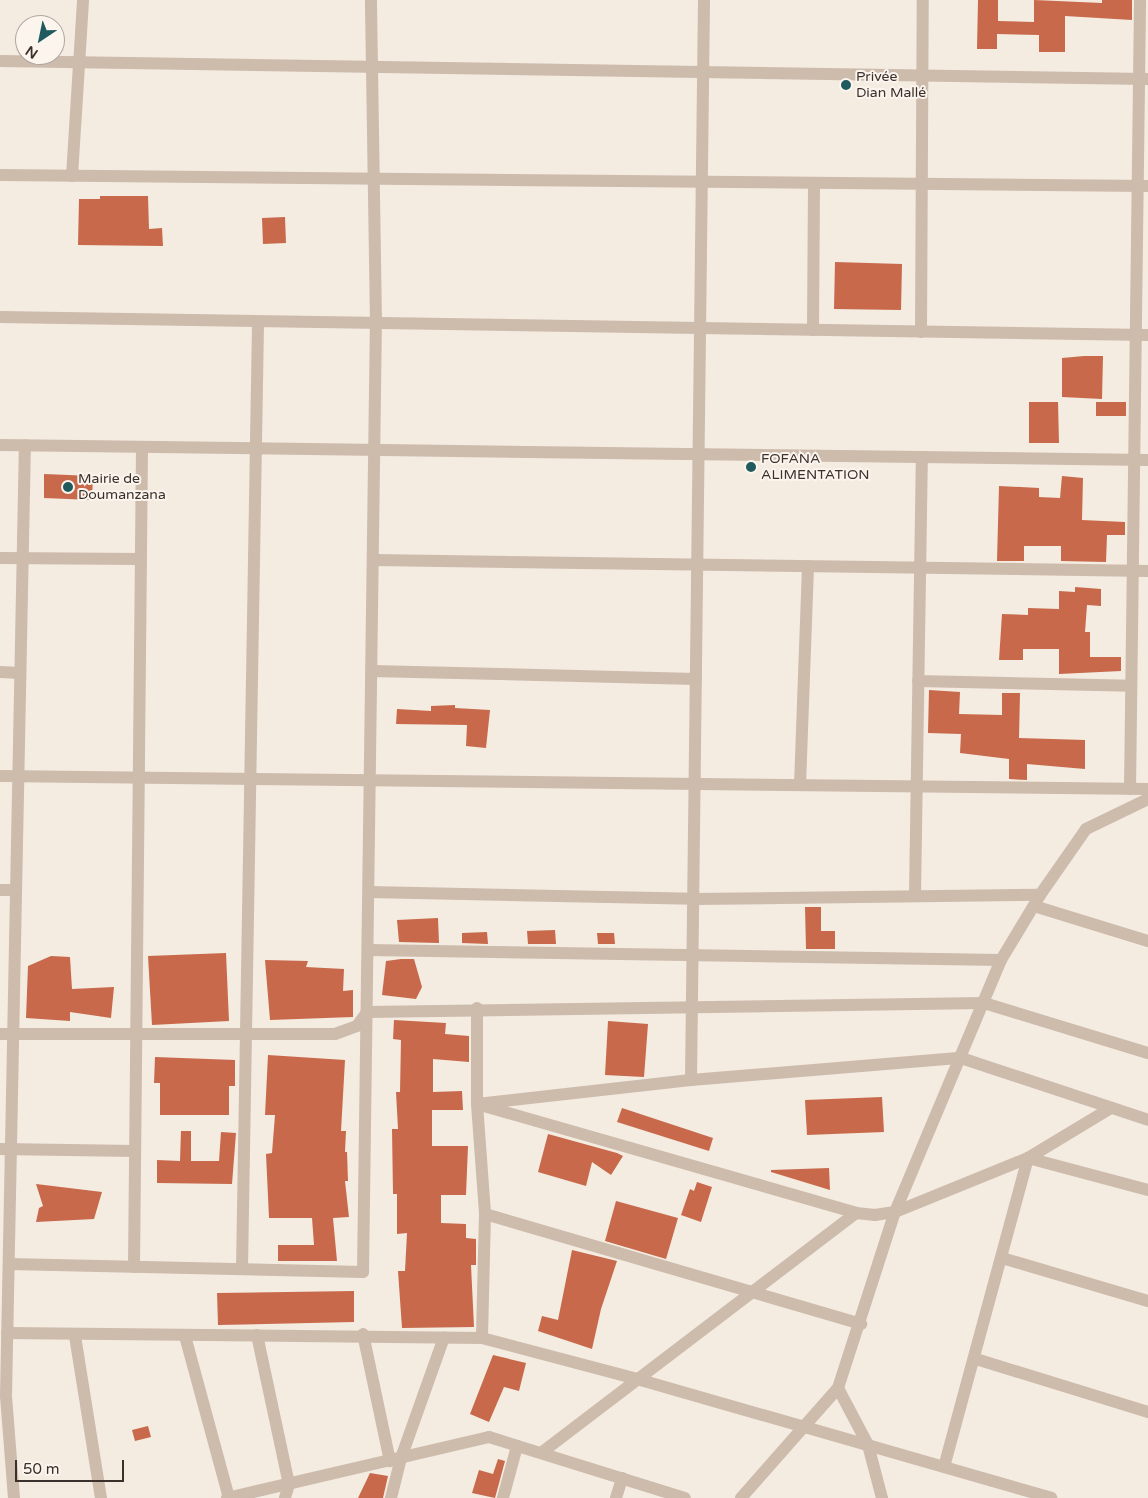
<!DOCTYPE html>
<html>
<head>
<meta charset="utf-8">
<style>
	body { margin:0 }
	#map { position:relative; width:1148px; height:1498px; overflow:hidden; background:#f4ebe1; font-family:"Varela Round",sans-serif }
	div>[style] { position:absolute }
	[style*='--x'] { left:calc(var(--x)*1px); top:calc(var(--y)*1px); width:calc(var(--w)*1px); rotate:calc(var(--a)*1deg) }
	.building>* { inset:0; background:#c8694b }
	.minor>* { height:12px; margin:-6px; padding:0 6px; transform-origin:6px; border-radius:6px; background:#cdbbac }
	.dots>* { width:14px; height:14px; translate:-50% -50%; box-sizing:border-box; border:2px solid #fbf5ee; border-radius:50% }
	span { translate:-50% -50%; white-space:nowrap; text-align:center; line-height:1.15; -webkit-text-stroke:4px #fbf5ee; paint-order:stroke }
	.poi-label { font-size:14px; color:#3b302b }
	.left { translate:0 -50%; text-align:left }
	.north { position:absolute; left:15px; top:15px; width:50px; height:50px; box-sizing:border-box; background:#fbf5ee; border:1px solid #aea6a0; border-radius:50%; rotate:214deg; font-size:14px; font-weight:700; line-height:20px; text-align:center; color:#3b302b }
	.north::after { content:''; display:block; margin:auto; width:18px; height:22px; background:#1f5a5e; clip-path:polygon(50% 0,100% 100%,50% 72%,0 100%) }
	.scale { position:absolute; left:15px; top:1460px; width:109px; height:22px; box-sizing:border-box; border:2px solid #3b302b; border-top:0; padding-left:6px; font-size:15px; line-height:18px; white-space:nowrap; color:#3b302b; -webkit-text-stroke:4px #fbf5ee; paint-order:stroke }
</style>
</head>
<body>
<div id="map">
	<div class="building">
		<div style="clip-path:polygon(978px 0,998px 0,998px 21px,1034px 22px,1034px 0,1102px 3px,1102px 0,1132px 0,1132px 20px,1065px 16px,1065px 52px,1039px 52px,1039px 35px,997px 34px,997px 49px,977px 49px)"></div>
		<div style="clip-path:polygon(100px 196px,148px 196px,149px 229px,162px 228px,163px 246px,78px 245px,79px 199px,100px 199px)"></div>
		<div style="clip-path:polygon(285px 217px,286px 243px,263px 244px,262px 218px)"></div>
		<div style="clip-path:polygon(835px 262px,902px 264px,901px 310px,834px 309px)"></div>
		<div style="clip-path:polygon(1084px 356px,1103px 356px,1102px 399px,1062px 397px,1062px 358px)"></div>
		<div style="clip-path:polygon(1029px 402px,1058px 402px,1059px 443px,1029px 443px)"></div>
		<div style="clip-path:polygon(1096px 402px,1126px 402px,1126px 416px,1096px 416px)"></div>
		<div style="clip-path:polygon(44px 474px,93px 476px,92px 500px,44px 498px)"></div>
		<div style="clip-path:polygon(1062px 476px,1083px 478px,1082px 520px,1125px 522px,1125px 535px,1107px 535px,1106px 562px,1061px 561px,1061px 546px,1024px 546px,1024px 561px,997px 561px,999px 486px,1039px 488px,1039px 497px,1060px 498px)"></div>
		<div style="clip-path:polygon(1075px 587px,1101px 589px,1101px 606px,1087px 605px,1085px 632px,1090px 632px,1090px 657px,1121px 657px,1121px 671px,1059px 674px,1059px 649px,1023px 649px,1023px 660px,999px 660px,1002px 614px,1028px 615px,1028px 608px,1059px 609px,1059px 591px,1075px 592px)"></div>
		<div style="clip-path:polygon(929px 690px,960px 692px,959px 714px,1002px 715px,1002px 693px,1020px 693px,1019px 738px,1085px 740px,1085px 769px,1027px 764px,1027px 780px,1009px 779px,1009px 759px,960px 753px,961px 734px,928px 733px)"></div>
		<div style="clip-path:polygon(455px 705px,455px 708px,490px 710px,486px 748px,466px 746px,467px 725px,396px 724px,397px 709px,431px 711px,431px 706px)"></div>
		<div style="clip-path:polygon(805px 907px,821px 907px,821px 931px,835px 931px,835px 949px,806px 949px)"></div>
		<div style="clip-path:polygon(438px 918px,439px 943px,399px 942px,397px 920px)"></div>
		<div style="clip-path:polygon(555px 930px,556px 944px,528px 944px,527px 931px)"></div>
		<div style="clip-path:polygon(487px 932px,488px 944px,462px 943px,462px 933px)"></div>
		<div style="clip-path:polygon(597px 933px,614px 933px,615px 944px,598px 944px)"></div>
		<div style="clip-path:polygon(226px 953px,229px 1021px,152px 1025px,148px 956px)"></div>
		<div style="clip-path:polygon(51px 956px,70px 957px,72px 989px,114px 987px,111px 1018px,70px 1012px,70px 1021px,26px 1018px,28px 966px)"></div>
		<div style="clip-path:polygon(401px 959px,414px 959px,422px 987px,416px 999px,382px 995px,386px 961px)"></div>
		<div style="clip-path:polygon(265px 960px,308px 961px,306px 967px,344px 969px,343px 991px,353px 990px,353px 1017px,270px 1020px)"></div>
		<div style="clip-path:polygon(394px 1020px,446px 1023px,445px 1034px,469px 1036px,469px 1062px,433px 1059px,433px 1092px,462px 1091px,463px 1110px,432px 1110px,432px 1146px,468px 1146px,466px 1195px,441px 1195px,441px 1223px,466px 1224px,466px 1238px,476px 1239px,476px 1265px,471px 1265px,474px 1327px,402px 1328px,398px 1271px,405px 1271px,407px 1233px,397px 1234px,397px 1194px,393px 1194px,392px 1129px,398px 1129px,396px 1092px,400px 1092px,401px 1040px,393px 1039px)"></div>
		<div style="clip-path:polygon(608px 1021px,648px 1024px,644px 1077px,605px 1075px)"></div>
		<div style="clip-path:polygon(268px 1055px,345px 1060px,341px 1131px,346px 1131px,345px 1152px,347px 1152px,348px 1181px,345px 1181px,349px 1217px,333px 1218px,337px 1261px,278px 1261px,278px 1245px,314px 1245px,312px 1218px,269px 1218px,266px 1154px,272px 1153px,275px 1115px,265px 1115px)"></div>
		<div style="clip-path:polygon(155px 1057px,235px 1060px,235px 1086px,229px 1086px,229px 1115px,160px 1115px,160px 1083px,154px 1083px)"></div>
		<div style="clip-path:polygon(882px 1097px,884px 1132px,807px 1135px,805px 1100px)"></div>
		<div style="clip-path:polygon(622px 1108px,713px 1138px,709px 1151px,617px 1122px)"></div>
		<div style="clip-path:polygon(181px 1131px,191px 1131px,191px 1161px,219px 1161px,221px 1132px,236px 1133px,232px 1184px,157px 1183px,157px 1160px,180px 1161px)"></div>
		<div style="clip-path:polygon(548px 1134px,617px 1153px,623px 1156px,611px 1175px,592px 1162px,586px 1186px,538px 1172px)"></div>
		<div style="clip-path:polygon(829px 1168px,830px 1190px,771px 1172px,771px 1170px)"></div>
		<div style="clip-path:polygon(697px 1182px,712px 1187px,701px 1222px,681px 1215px,690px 1189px,694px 1191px)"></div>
		<div style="clip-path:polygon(36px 1184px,102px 1192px,94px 1219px,36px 1222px,39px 1208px,43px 1206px)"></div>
		<div style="clip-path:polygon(616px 1201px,678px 1218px,666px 1259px,605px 1241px)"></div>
		<div style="clip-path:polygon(572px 1250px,617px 1261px,601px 1309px,592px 1349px,538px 1331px,542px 1316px,558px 1320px)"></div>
		<div style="clip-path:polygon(354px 1291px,354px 1322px,218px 1325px,217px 1293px)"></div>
		<div style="clip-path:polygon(493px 1355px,526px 1363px,519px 1391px,504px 1387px,489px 1422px,470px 1414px)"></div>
		<div style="clip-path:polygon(148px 1426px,151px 1437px,135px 1441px,132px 1430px)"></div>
		<div style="clip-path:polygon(498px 1459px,505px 1461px,495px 1498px,472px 1493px,479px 1470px,493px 1474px)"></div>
		<div style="clip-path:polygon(370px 1473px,388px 1476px,383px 1498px,358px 1498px)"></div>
	</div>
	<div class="minor">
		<div style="--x:0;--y:61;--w:1148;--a:0.9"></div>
		<div style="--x:0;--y:175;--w:1148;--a:0.55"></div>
		<div style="--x:72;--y:176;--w:176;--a:-86.4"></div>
		<div style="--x:0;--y:317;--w:1148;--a:0.9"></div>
		<div style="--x:813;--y:330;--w:147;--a:-89.6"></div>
		<div style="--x:921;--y:332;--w:332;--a:-89.7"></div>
		<div style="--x:0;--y:445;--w:1148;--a:0.75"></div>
		<div style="--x:0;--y:558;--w:141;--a:0.4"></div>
		<div style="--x:373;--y:560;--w:775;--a:0.81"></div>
		<div style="--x:372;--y:671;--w:324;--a:1.4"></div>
		<div style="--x:0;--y:672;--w:20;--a:3"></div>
		<div style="--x:918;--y:681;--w:213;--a:1.3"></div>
		<div style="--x:0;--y:776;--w:1148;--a:0.65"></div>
		<div style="--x:800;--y:785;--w:219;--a:-87.9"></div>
		<div style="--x:1130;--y:789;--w:789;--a:-89.27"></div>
		<div style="--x:0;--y:890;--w:16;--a:0"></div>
		<div style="--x:369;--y:892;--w:324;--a:1.2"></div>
		<div style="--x:693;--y:899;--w:347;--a:-0.7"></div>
		<div style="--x:915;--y:895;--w:438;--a:-89.1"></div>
		<div style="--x:1034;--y:906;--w:119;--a:17.1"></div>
		<div style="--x:368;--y:950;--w:633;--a:0.91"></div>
		<div style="--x:477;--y:1008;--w:96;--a:90"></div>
		<div style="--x:477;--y:1104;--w:110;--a:85.8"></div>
		<div style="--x:485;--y:1214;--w:124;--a:91.4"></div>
		<div style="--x:0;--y:1034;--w:335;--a:0"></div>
		<div style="--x:335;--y:1034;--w:23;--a:-20"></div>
		<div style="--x:357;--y:1026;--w:17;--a:-54"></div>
		<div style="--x:367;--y:1012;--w:617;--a:-0.84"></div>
		<div style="--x:984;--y:1003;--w:171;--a:17"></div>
		<div style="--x:691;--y:1080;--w:1080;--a:-89.31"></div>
		<div style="--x:477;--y:1104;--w:215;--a:-6.4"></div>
		<div style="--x:691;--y:1080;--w:271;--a:-4.7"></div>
		<div style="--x:961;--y:1058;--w:197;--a:18.3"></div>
		<div style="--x:484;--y:1106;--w:387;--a:16"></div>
		<div style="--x:856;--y:1213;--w:19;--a:6"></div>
		<div style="--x:875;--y:1215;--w:20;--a:-9"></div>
		<div style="--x:895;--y:1212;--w:144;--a:-22.1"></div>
		<div style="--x:1028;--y:1158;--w:97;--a:-31.1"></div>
		<div style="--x:0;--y:1149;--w:135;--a:0.8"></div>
		<div style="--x:485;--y:1214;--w:392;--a:16.3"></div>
		<div style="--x:1002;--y:1258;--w:152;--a:16.4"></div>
		<div style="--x:9;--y:1264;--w:354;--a:1.3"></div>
		<div style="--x:363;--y:1272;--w:949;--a:-89.22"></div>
		<div style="--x:376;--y:323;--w:323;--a:-90.9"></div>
		<div style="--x:134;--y:1267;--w:820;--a:-89.44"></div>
		<div style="--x:242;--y:1269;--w:947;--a:-89.03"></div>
		<div style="--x:7;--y:1333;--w:475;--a:0.6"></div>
		<div style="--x:482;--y:1338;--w:160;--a:14.8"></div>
		<div style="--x:637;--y:1379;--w:431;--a:16"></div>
		<div style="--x:363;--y:1334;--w:130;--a:78"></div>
		<div style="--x:257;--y:1335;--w:152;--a:77.9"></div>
		<div style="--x:289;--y:1484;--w:15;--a:106"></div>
		<div style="--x:75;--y:1336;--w:164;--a:80.9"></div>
		<div style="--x:185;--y:1336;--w:168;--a:74.8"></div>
		<div style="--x:976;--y:1359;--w:180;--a:17.1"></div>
		<div style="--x:838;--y:1388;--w:64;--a:62.2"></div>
		<div style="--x:868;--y:1445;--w:55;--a:75.2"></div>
		<div style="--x:541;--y:1453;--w:396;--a:-37.3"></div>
		<div style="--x:944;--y:1467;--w:320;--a:-74.8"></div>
		<div style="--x:1028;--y:1158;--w:124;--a:14.9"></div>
		<div style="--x:14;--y:1498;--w:102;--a:-94.5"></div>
		<div style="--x:6;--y:1396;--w:951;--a:-88.86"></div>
		<div style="--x:227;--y:1498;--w:269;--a:-13.1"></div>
		<div style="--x:489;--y:1437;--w:205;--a:17.3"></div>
		<div style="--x:391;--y:1498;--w:41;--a:-76"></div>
		<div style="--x:401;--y:1458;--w:128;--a:-70.4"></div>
		<div style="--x:503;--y:1498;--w:54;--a:-74.9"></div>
		<div style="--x:616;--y:1498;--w:21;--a:-73"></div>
		<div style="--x:741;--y:1498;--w:147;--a:-48.6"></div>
		<div style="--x:838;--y:1388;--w:185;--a:-72.1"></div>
		<div style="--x:895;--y:1212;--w:273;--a:-67.2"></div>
		<div style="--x:1001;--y:960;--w:76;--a:-59"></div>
		<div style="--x:1040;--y:895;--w:80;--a:-55.1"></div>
		<div style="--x:1086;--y:829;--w:69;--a:-25.8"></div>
	</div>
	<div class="dots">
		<div style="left:846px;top:85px;background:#1f5a5e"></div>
		<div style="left:751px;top:467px;background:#1f5a5e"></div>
		<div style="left:68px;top:487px;background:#1f5a5e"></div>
	</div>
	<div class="poi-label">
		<span class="left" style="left:856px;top:85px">Privée<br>Dian Mallé</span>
		<span class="left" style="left:761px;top:467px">FOFANA<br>ALIMENTATION</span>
		<span class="left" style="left:78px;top:487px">Mairie de<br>Doumanzana</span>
	</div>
	<div class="north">N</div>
	<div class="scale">50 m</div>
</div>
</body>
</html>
